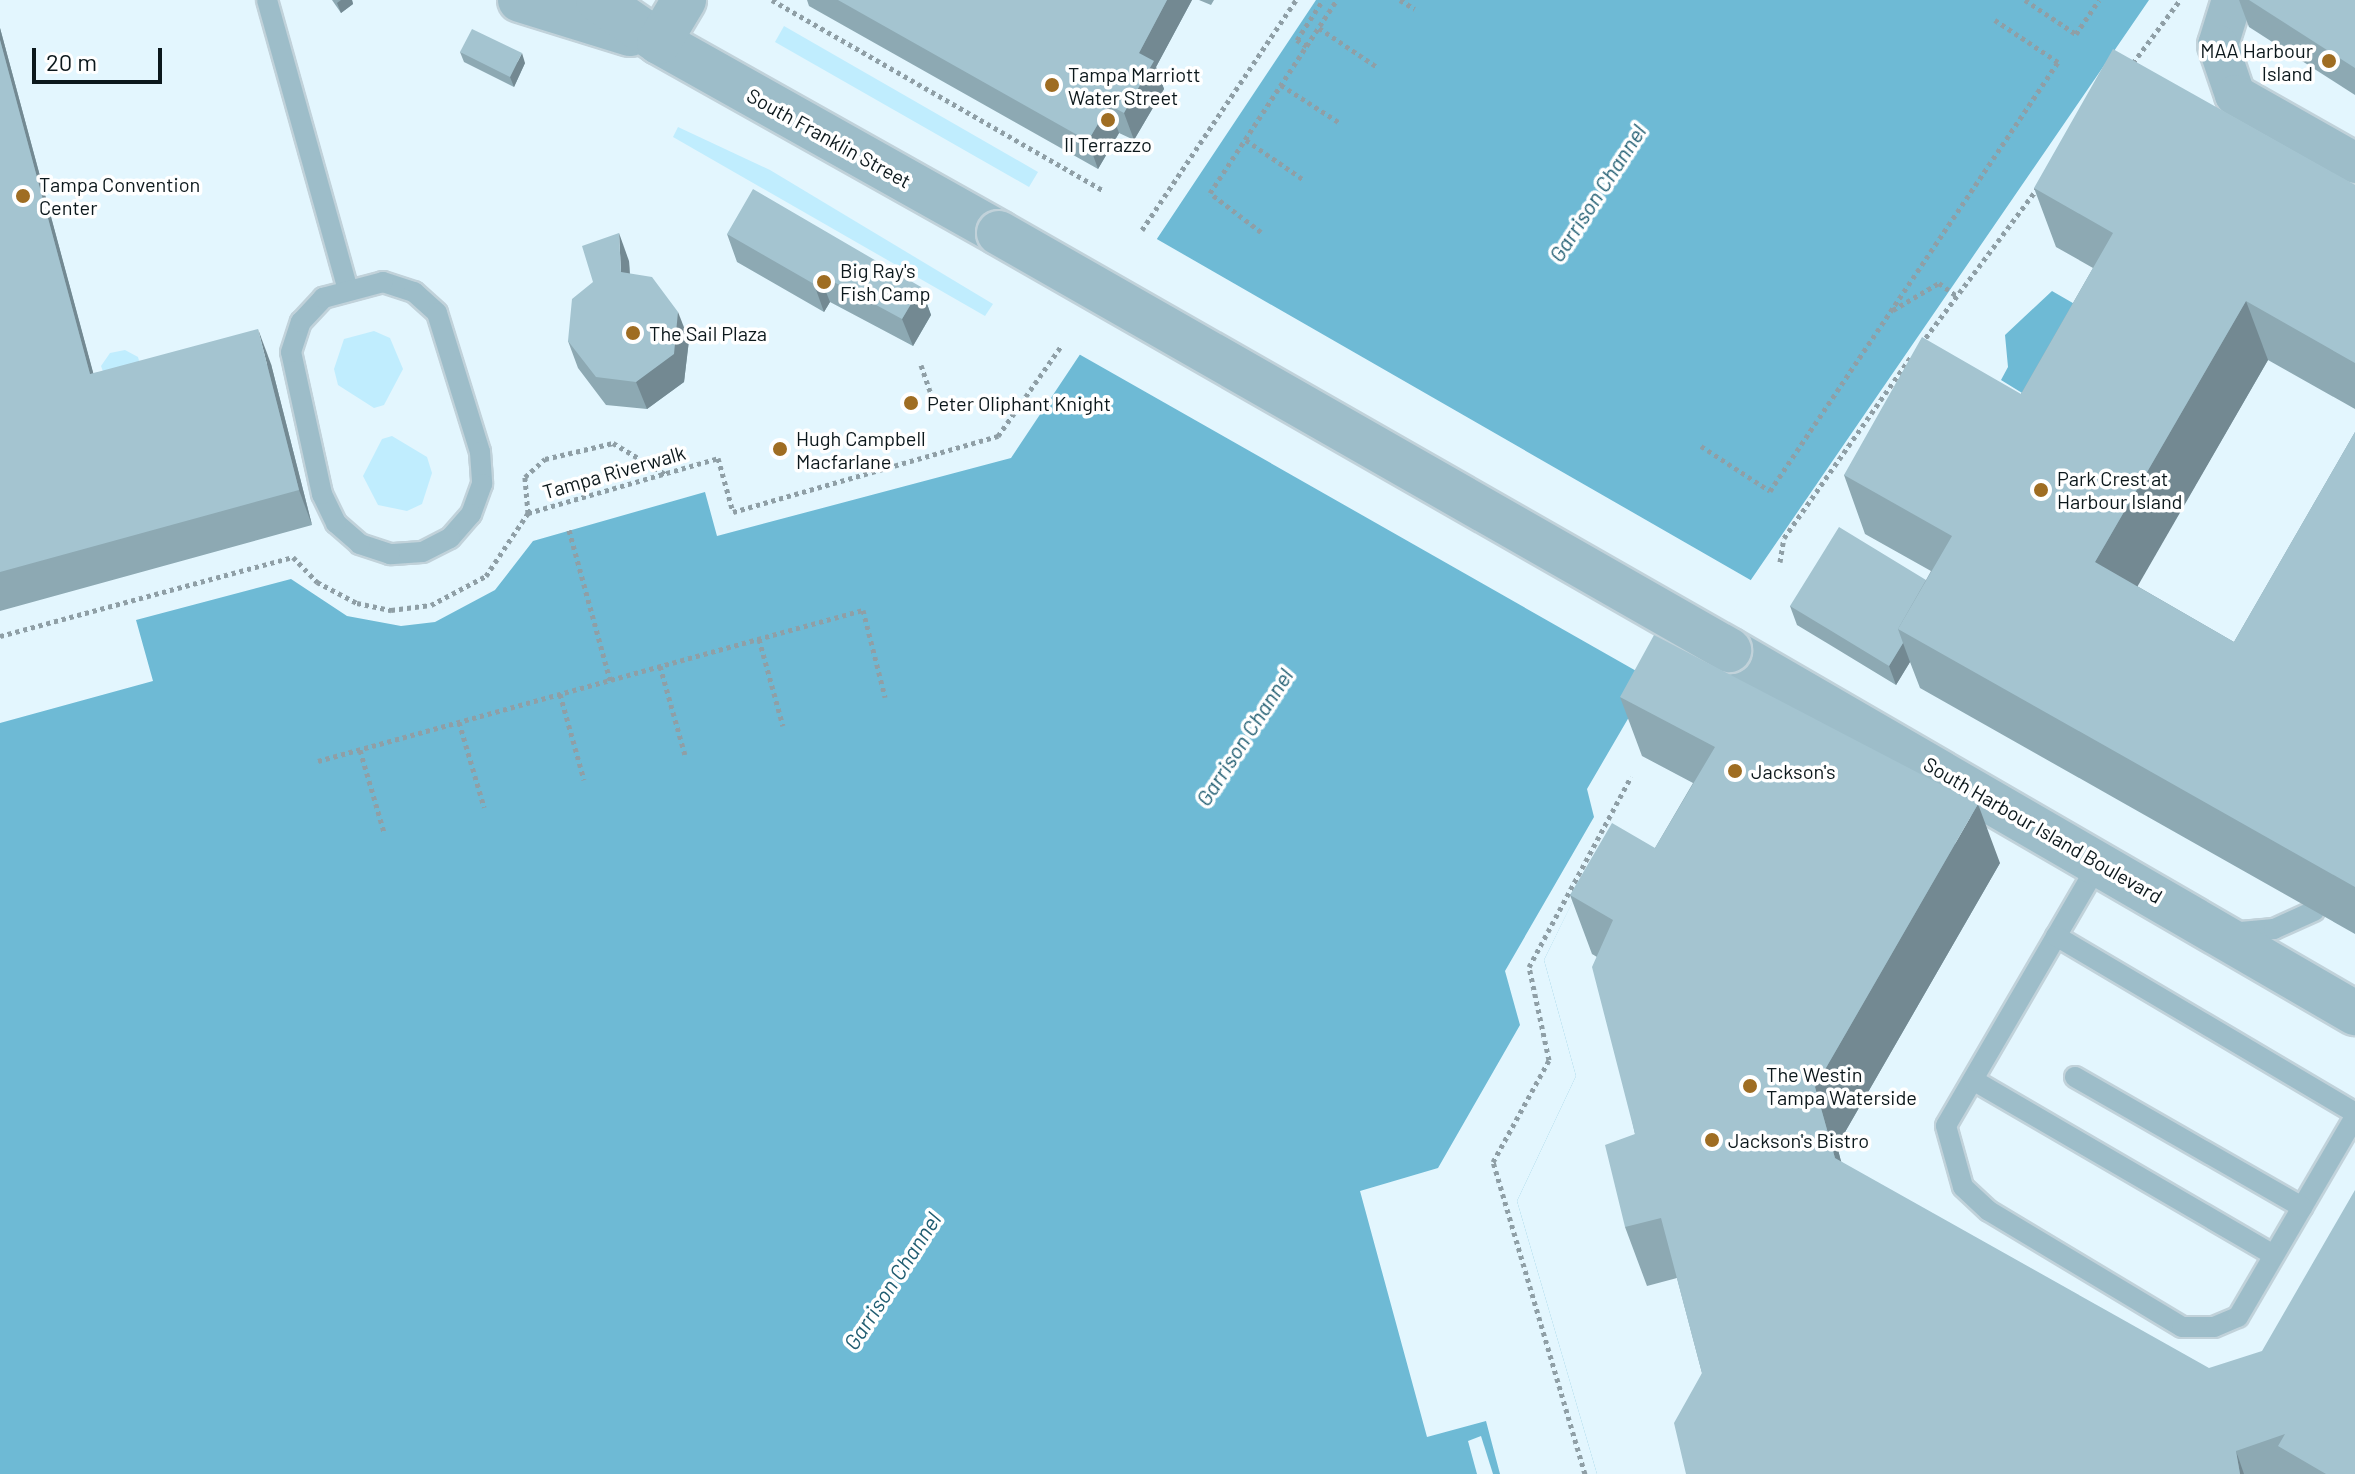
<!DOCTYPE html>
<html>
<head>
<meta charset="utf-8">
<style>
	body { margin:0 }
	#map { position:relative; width:2355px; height:1474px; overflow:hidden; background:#e3f6fe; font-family:Barlow,sans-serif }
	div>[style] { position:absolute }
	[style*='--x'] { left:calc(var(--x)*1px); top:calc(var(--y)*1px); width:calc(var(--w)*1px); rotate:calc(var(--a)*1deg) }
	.green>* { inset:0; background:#c0edfe }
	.water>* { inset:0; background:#6ebad5 }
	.pier>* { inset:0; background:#e3f6fe }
	.path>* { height:5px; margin-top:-2.5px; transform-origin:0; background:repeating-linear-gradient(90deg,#8f9fa6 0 4px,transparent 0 8px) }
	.roads { filter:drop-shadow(2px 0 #c1d2da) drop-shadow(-2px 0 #c1d2da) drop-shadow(0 2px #c1d2da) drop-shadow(0 -2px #c1d2da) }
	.service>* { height:20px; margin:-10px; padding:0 10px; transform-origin:10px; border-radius:10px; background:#9dbdc9 }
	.minor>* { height:40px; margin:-20px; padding:0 20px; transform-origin:20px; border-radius:20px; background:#9dbdc9 }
	.tertiary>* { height:44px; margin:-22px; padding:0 22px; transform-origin:22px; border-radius:22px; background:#9dbdc9 }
	.bridges { filter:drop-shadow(2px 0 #c1d2da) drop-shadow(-2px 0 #c1d2da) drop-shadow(0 2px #c1d2da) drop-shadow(0 -2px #c1d2da) }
	.tertiary-bridge>* { height:44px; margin:-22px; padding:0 22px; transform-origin:22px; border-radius:22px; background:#9dbdc9 }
	.wall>* { inset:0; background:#8da9b3 }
	.shaded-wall>* { inset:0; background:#738992 }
	.building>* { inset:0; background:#a4c4d0 }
	.dots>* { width:22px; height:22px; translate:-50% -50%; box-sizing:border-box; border:4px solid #fff; border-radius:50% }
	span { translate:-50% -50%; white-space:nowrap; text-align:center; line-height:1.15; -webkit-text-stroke:7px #fff; paint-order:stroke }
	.poi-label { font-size:20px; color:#0c181c }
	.right { translate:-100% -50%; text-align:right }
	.left { translate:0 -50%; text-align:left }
	.street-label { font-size:20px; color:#0c181c }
	.water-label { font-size:22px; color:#205d71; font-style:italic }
	.scale { position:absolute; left:32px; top:48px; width:130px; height:36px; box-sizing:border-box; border:4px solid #0c181c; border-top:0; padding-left:10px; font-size:24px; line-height:28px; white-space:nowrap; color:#0c181c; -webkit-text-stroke:6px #fff; paint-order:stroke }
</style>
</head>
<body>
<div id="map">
	<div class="green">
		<div style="clip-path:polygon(784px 26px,1038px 172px,1029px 187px,775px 42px)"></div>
		<div style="clip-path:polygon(678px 127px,770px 170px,993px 304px,985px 316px,673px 137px)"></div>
		<div style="clip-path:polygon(374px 331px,390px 338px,403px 369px,384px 405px,374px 408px,338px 385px,334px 369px,344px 339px)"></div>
		<div style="clip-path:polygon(125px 350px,138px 357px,149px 397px,107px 382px,101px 366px,110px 353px)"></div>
		<div style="clip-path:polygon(392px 436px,427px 457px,432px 473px,422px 504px,407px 511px,378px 505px,363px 476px,382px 439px)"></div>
	</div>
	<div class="water">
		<div style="clip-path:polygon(1316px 0,2149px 0,1676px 689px,1544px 960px,1576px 1076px,1517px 1201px,1597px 1474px,0 1474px,0 723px,153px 681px,136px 620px,291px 579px,347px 616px,401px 626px,435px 622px,495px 590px,533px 541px,705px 492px,717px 536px,1011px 458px)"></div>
		<div style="clip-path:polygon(2052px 291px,2078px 306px,2027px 396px,2001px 380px,2008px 367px,2005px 335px)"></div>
	</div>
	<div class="pier">
		<div style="clip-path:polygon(1155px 238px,1754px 582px,1675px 694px,1544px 960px,1576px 1076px,1517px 1201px,1597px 1474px,1500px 1474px,1486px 1421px,1427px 1437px,1360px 1191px,1438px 1168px,1520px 1025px,1505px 971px,1594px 817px,1587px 789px,1636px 705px,1675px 693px,1077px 353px)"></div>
		<div style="clip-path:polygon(1481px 1436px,1493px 1474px,1477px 1474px,1468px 1441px)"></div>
	</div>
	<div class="path">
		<div style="--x:772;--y:0;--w:383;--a:29.9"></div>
		<div style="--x:1400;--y:0;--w:17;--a:31"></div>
		<div style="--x:2025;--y:0;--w:61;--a:33.7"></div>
		<div style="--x:2076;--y:34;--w:41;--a:-55.9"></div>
		<div style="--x:1319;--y:28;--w:70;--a:33.9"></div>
		<div style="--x:1307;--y:46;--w:12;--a:-149"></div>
		<div style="--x:1297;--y:40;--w:48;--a:-57"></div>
		<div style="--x:2133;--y:63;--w:79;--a:-53.3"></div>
		<div style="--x:1281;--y:85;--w:70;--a:32.8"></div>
		<div style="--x:1246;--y:140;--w:70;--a:34.6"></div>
		<div style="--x:1142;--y:230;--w:277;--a:-56.2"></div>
		<div style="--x:1261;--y:232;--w:64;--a:-142.6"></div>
		<div style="--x:1210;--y:193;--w:231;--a:-56.7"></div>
		<div style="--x:1893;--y:310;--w:53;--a:-30.4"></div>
		<div style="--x:1939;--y:283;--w:22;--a:36"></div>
		<div style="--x:1921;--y:344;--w:194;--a:-53.2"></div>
		<div style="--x:921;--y:365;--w:28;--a:71"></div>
		<div style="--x:1701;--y:446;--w:82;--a:33.1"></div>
		<div style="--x:1770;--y:491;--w:517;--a:-56.13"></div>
		<div style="--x:2058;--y:62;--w:76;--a:-146.3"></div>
		<div style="--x:528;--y:513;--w:36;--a:-95"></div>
		<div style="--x:525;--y:477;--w:27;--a:-42"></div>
		<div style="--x:545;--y:459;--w:70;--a:-13.2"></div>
		<div style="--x:613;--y:443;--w:61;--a:30.8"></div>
		<div style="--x:569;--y:530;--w:156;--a:74.7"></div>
		<div style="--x:1780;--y:562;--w:24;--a:-81"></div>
		<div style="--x:1784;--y:538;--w:223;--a:-55"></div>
		<div style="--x:0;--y:636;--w:303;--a:-15.1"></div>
		<div style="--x:293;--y:557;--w:35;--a:46"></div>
		<div style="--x:317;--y:582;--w:45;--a:27.7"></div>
		<div style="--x:357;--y:603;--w:35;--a:12"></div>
		<div style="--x:391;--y:610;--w:40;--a:-7.1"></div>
		<div style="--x:431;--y:605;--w:62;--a:-27.8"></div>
		<div style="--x:486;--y:576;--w:76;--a:-56.3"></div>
		<div style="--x:528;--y:513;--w:198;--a:-16.1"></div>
		<div style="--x:718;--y:458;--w:56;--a:74.5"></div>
		<div style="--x:733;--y:512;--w:276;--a:-16"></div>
		<div style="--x:998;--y:436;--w:111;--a:-54.9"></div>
		<div style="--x:759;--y:639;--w:90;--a:74.6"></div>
		<div style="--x:660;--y:666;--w:92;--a:74.3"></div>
		<div style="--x:560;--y:694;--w:89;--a:74.4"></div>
		<div style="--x:459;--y:722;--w:89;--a:73.6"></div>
		<div style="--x:360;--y:750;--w:85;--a:73.7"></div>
		<div style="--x:318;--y:761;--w:566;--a:-15.49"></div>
		<div style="--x:863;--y:610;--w:90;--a:75.8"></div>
		<div style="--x:1585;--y:1474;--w:325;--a:-106.4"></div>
		<div style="--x:1493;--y:1162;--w:116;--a:-61.2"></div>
		<div style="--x:1549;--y:1060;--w:95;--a:-102.1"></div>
		<div style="--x:1529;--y:967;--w:216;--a:-61.8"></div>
	</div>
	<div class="roads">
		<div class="service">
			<div style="--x:267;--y:0;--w:298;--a:74.4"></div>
			<div style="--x:383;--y:282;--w:33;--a:18"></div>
			<div style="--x:414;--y:292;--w:31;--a:42"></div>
			<div style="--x:437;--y:313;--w:145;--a:72.8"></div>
			<div style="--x:480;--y:452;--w:32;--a:86"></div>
			<div style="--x:482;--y:484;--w:32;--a:110"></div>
			<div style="--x:471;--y:514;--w:32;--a:131"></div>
			<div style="--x:450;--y:538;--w:31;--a:153"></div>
			<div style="--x:422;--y:552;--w:32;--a:176"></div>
			<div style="--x:390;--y:554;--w:32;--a:-162"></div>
			<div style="--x:360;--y:544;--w:32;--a:-139"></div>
			<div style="--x:336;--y:523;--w:32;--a:-116"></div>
			<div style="--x:322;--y:494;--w:145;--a:-102.3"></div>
			<div style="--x:291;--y:352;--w:32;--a:-72"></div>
			<div style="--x:301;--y:322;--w:33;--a:-47"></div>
			<div style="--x:323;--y:298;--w:62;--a:-14.9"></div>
			<div style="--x:2100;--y:861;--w:306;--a:120.2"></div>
			<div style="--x:1946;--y:1126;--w:63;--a:74.4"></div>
			<div style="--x:1963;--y:1187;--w:35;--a:43"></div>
			<div style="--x:1989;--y:1211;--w:225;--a:31"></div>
			<div style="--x:2182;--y:1327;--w:32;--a:0"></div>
			<div style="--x:2214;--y:1327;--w:26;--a:-23"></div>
			<div style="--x:2238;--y:1317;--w:232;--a:-59.7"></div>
			<div style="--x:2230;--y:933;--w:44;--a:-5.2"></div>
			<div style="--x:2274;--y:929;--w:44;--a:-24.2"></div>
			<div style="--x:2056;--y:936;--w:347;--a:30.6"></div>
			<div style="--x:2075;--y:1077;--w:262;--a:29.8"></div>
			<div style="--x:1973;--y:1080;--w:348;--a:30.2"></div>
		</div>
		<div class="minor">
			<div style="--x:2232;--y:0;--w:47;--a:107.3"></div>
			<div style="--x:2218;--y:45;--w:53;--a:71.2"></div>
			<div style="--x:2235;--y:95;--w:138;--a:29.5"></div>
		</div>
		<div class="tertiary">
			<div style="--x:520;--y:0;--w:115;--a:17.2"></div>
			<div style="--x:598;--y:0;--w:74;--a:34.5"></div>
			<div style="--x:659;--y:42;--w:390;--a:29.3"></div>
			<div style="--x:659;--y:42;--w:49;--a:-59.2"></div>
			<div style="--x:1729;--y:650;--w:724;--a:30.11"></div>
		</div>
	</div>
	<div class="bridges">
		<div class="tertiary-bridge">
			<div style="--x:999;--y:233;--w:841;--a:29.74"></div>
		</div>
	</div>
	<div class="wall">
		<div style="clip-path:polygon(332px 0,352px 0,353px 4px,341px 13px)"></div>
		<div style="clip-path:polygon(807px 0,1192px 0,1156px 67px,1164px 89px,1134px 140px,1119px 133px,1098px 169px,809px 6px)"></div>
		<div style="clip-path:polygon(1199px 0,1214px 0,1211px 5px)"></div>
		<div style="clip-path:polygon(2239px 0,2355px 0,2355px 95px,2249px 27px)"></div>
		<div style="clip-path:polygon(0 28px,93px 373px,271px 364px,312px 525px,0 611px)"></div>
		<div style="clip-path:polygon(460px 52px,525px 63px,514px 87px,464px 62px)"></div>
		<div style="clip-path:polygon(2355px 185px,2355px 409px,2268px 360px,2137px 586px,2234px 642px,2355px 432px,2355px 934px,1920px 688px,1910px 662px,1896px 685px,1797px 625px,1790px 606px,1926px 580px,1931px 571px,1865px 534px,1844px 475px,2021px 394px,2093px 268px,2056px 247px,2034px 188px)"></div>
		<div style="clip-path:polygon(727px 234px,921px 287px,931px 315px,913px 346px,830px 302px,824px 312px,737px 262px)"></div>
		<div style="clip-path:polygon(629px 261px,630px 274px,689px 340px,684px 382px,647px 409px,606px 405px,578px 368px,568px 341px)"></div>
		<div style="clip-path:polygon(1620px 697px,2000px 863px,1837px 1146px,1841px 1162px,2355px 1474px,1686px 1474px,1702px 1373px,1677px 1278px,1647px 1286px,1625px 1227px,1635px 1134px,1597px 957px,1592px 954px,1570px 895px,1655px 848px,1693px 783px,1642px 756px)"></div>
	</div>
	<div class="shaded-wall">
		<div style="clip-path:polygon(341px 0,352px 0,353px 4px,341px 13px,337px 3px)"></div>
		<div style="clip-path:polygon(1167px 0,1192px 0,1156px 67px,1164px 89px,1134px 140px,1124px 113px,1139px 53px)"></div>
		<div style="clip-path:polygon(0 28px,103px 409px,90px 374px,0 40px)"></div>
		<div style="clip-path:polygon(522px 53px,525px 63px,514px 87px,510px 77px)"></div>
		<div style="clip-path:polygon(1109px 105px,1119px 133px,1098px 169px,1088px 141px)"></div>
		<div style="clip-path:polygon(619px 233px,629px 261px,631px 300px,621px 272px)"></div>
		<div style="clip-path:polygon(819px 274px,830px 302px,824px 312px,814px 284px)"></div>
		<div style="clip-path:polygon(921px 287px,931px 315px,913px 346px,902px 319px)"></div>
		<div style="clip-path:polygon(2246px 301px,2268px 360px,2117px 622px,2095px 562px)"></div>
		<div style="clip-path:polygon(678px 312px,689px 340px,684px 382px,647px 409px,636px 382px)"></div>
		<div style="clip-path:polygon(258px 329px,271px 364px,312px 525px,299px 490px)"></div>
		<div style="clip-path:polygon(1903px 643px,1910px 662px,1896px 685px,1889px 666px)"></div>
		<div style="clip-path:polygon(1978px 804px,2000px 863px,1837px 1146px,1856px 1217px,1835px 1158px,1815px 1087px)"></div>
		<div style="clip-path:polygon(2236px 1451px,2244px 1474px,2240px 1474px)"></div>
	</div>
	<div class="building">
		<div style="clip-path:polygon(838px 0,1167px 0,1139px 53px,1154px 61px,1124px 113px,1109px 105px,1088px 141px)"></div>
		<div style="clip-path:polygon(2249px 0,2355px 0,2355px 68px)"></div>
		<div style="clip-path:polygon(472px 29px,522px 53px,510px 77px,460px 52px)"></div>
		<div style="clip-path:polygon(0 40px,90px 374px,258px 329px,299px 490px,0 572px)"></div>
		<div style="clip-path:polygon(2113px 49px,2355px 185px,2355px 363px,2246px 301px,2095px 562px,2234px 642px,2355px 432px,2355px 887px,1898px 629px,1952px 536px,1844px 475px,1922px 337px,2021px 394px,2113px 233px,2034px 188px)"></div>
		<div style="clip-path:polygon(753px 189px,921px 287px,902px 319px,819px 274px,814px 284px,727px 234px)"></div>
		<div style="clip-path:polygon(619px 233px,621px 272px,652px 277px,678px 312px,674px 354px,636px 382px,596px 377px,568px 341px,572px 299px,593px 282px,582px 246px)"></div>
		<div style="clip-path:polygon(1839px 527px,1926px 580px,1898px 629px,1903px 643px,1889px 666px,1790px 606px)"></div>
		<div style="clip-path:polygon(1654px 635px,1978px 804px,1815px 1087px,1835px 1158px,2209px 1368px,2262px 1351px,2355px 1190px,2355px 1474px,2326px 1474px,2278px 1446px,2285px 1434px,2236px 1451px,2240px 1474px,1686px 1474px,1674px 1423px,1702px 1373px,1661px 1218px,1625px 1227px,1605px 1145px,1635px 1134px,1592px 967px,1613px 920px,1570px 895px,1612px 823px,1655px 848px,1715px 747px,1620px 697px)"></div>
	</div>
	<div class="dots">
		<div style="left:2329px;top:61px;background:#9f6d22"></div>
		<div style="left:1052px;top:85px;background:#9f6d22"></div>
		<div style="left:1108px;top:120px;background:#9f6d22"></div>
		<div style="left:23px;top:196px;background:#9f6d22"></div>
		<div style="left:824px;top:282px;background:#9f6d22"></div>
		<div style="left:633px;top:333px;background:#9f6d22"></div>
		<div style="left:911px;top:403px;background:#9f6d22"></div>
		<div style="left:780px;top:449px;background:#9f6d22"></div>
		<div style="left:2041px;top:490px;background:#9f6d22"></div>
		<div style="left:1735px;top:771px;background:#9f6d22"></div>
		<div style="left:1750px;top:1086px;background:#9f6d22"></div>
		<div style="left:1712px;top:1140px;background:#9f6d22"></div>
	</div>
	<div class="poi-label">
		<span class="right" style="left:2313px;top:62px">MAA Harbour<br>Island</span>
		<span class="left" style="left:1068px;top:86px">Tampa Marriott<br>Water Street</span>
		<span style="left:1108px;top:144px">Il Terrazzo</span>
		<span class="left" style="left:39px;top:196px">Tampa Convention<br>Center</span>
		<span class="left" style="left:840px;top:282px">Big Ray's<br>Fish Camp</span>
		<span class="left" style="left:649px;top:333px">The Sail Plaza</span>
		<span class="left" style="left:927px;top:403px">Peter Oliphant Knight</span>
		<span class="left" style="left:796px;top:450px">Hugh Campbell<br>Macfarlane</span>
		<span class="left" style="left:2057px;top:490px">Park Crest at<br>Harbour Island</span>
		<span class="left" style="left:1751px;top:771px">Jackson's</span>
		<span class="left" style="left:1766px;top:1086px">The Westin<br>Tampa Waterside</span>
		<span class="left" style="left:1728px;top:1140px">Jackson's Bistro</span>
	</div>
	<div class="street-label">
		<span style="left:829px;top:138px;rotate:29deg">South Franklin Street</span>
		<span style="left:614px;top:472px;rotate:-16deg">Tampa Riverwalk</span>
		<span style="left:2043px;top:830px;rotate:30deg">South Harbour Island Boulevard</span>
	</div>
	<div class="water-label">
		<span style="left:1597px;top:193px;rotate:-57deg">Garrison Channel</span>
		<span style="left:1244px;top:737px;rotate:-57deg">Garrison Channel</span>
		<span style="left:892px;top:1281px;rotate:-57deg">Garrison Channel</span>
	</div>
	<div class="scale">20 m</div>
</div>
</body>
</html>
